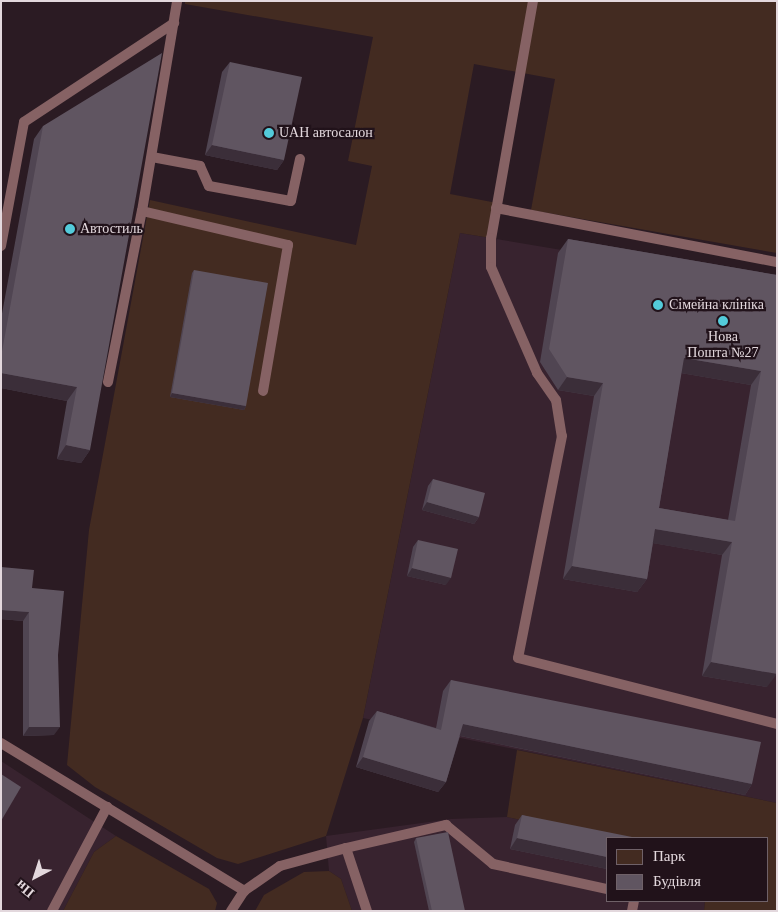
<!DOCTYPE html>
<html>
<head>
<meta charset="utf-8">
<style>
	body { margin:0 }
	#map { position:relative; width:778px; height:912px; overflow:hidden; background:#2b1b23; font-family:Georgia,serif }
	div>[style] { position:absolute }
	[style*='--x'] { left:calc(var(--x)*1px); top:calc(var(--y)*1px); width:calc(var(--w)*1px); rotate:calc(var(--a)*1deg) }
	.built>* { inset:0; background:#38232f }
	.green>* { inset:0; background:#432b21 }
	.service>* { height:10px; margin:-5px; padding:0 5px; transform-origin:5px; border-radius:5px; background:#866264 }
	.wall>* { inset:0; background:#504552 }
	.shaded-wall>* { inset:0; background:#3b2e39 }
	.building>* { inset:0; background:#605561 }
	.dots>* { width:14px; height:14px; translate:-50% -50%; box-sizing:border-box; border:2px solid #21121a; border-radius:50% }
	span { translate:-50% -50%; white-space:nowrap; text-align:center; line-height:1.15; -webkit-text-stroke:4.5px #21121a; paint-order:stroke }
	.poi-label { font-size:14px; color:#e3d8dd }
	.left { translate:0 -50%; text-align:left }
	.frame { position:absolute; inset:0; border:2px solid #e3d8dd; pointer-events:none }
	.legend { position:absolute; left:606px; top:837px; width:162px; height:65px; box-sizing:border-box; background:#21121a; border:1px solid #6f6168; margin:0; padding:6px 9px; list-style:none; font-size:15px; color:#e3d8dd }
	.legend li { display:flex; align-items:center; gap:10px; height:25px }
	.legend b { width:25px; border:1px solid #6f6168 }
	.north { position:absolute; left:10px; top:852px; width:50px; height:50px; -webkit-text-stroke:4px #21121a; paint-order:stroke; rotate:220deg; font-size:14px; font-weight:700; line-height:20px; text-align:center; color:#e3d8dd }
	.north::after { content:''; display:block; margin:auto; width:18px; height:22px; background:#e3d8dd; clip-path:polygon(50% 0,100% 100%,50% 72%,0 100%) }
</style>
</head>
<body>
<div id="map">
	<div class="built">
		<div style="clip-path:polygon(460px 233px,777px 286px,777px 803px,363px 718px)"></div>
		<div style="clip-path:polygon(1px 761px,116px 836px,94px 852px,63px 911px,1px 911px)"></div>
		<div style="clip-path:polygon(507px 817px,608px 838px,607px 901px,705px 901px,704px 911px,352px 911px,341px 879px,329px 871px,326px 836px,451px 819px)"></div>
	</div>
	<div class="green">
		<div style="clip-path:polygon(185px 1px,777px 1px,777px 253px,531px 210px,555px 79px,474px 64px,450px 194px,497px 203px,491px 238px,460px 233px,363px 718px,326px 836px,238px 864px,217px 858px,95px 787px,67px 765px,89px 530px,150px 200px,356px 245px,372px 166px,348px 161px,373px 37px,185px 4px)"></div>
		<div style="clip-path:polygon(517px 750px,777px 803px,777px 911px,704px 911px,705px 901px,767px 901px,767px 838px,608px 838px,507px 817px)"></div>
		<div style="clip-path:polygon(116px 836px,209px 889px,217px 903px,215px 911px,63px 911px,94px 852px)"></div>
		<div style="clip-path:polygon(329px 871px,341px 879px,352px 911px,255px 911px,264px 895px,304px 872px)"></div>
	</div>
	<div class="service">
		<div style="--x:533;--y:1;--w:241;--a:100"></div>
		<div style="--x:491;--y:238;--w:29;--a:90"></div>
		<div style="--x:491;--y:267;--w:116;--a:66.5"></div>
		<div style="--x:537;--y:373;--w:33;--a:55"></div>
		<div style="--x:556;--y:400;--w:36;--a:81"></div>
		<div style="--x:562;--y:436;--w:226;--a:101.2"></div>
		<div style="--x:518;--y:658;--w:267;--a:14.3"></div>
		<div style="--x:152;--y:157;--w:49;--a:10.6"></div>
		<div style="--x:200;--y:166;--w:22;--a:66"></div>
		<div style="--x:209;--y:186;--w:83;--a:10.4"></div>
		<div style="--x:291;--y:201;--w:43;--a:-77.9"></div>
		<div style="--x:496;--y:208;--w:286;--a:10.9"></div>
		<div style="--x:142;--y:211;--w:150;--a:13.1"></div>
		<div style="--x:288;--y:245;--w:148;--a:99.7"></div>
		<div style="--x:1;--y:246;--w:126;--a:-79.5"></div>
		<div style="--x:24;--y:122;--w:180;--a:-33.4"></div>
		<div style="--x:108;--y:382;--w:174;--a:-78.8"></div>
		<div style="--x:142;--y:211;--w:213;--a:-80.5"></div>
		<div style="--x:1;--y:743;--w:285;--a:31.3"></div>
		<div style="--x:244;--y:891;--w:24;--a:123"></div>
		<div style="--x:346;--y:848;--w:103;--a:-13"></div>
		<div style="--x:446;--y:825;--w:61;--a:39.7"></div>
		<div style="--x:493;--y:864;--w:117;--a:12.4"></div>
		<div style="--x:244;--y:891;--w:44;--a:-34.8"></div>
		<div style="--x:280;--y:866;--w:68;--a:-15.3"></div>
		<div style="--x:346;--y:848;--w:66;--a:71.6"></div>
		<div style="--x:52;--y:911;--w:118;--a:-62.1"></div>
		<div style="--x:632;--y:911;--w:10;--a:-79"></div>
	</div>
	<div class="wall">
		<div style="clip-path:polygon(230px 62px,284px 160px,277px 170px,205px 155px,222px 72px)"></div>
		<div style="clip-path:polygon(43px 126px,90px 450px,81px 463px,57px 459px,67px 401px,1px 388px,1px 319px,34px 139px)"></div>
		<div style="clip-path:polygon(evenodd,568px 239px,777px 275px,767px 687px,702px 676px,722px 555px,653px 543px,647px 579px,637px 592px,563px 579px,594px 396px,558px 390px,540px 362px,558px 253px,568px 239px,681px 373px,751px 385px,728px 520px,659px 508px,681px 373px)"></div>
		<div style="clip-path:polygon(194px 270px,246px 406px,244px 410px,170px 397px,192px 273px)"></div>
		<div style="clip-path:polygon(433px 479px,479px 517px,474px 524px,422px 510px,428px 486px)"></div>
		<div style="clip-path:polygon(418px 540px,446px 585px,407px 576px,413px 547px)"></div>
		<div style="clip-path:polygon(1px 567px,32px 588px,58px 655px,54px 735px,23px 736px,23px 621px,1px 619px)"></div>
		<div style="clip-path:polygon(451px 680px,752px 784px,745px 795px,460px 736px,446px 782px,438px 792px,356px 767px,369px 721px,377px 711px,436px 728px,443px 691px)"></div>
		<div style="clip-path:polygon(522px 815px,607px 838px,607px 869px,510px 849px,515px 825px)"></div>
		<div style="clip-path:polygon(416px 838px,465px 911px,429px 911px,414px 842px)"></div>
	</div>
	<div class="shaded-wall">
		<div style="clip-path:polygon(212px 145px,284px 160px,277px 170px,205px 155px)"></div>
		<div style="clip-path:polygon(684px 358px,761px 371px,751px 385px,675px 372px)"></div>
		<div style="clip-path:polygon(1px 373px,77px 387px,67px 401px,1px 388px)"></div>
		<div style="clip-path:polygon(567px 377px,603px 383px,594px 396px,558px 390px)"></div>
		<div style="clip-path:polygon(172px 393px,246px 406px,244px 410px,170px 397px)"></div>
		<div style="clip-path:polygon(66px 445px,90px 450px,81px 463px,57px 459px)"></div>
		<div style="clip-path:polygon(427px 502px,479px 517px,474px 524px,422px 510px)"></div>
		<div style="clip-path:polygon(655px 529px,732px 542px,722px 555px,646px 542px)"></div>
		<div style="clip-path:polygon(572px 566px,647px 579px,637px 592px,563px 579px)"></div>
		<div style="clip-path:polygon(412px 568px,451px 578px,446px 585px,407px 576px)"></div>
		<div style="clip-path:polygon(1px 610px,29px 612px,23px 621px,1px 619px)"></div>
		<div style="clip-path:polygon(711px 662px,777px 674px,767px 687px,702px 676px)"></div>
		<div style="clip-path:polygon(463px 724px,752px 784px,745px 795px,456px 735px)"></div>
		<div style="clip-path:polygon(29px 727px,60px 727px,54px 735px,23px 736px)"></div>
		<div style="clip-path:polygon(363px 757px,446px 782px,438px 792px,356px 767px)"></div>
		<div style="clip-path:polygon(517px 838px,607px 857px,607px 869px,510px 849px)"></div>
	</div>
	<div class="building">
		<div style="clip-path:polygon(162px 53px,90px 450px,66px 445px,77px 387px,1px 373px,1px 357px,43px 126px)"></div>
		<div style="clip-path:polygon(230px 62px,302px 77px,284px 160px,212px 145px)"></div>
		<div style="clip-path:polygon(evenodd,568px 239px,777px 275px,777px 674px,711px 662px,732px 542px,655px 529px,647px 579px,572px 566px,603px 383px,567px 377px,549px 349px,568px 239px,684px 358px,761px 371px,735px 521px,659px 508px,684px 358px)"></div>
		<div style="clip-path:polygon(194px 270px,268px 283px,246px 406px,172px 393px)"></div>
		<div style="clip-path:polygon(433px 479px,485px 493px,479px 517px,427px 502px)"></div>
		<div style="clip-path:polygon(418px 540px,458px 549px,451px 578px,412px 568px)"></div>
		<div style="clip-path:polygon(1px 567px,34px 570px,32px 588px,64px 591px,58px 655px,60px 727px,29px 727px,29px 612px,1px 610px)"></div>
		<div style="clip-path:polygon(451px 680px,761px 742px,752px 784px,463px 724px,446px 782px,363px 757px,377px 711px,441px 730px)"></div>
		<div style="clip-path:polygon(1px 774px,21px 787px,1px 821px)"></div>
		<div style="clip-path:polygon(522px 815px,637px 838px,607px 838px,607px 857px,517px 838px)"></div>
		<div style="clip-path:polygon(448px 832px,465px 911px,432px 911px,416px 838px)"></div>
	</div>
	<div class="dots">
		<div style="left:269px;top:133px;background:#53cbda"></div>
		<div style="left:70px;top:229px;background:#53cbda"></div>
		<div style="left:658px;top:305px;background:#53cbda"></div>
		<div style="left:723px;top:321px;background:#53cbda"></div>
	</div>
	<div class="poi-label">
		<span class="left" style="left:279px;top:133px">UAH автосалон</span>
		<span class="left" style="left:80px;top:229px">Автостиль</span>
		<span class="left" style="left:669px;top:305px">Сімейна клініка</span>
		<span style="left:723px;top:345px">Нова<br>Пошта №27</span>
	</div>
	<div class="frame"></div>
	<ul class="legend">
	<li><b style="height:14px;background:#432b21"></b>Парк</li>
	<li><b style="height:14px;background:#605561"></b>Будівля</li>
	</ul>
	<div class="north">Пн</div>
</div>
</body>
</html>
